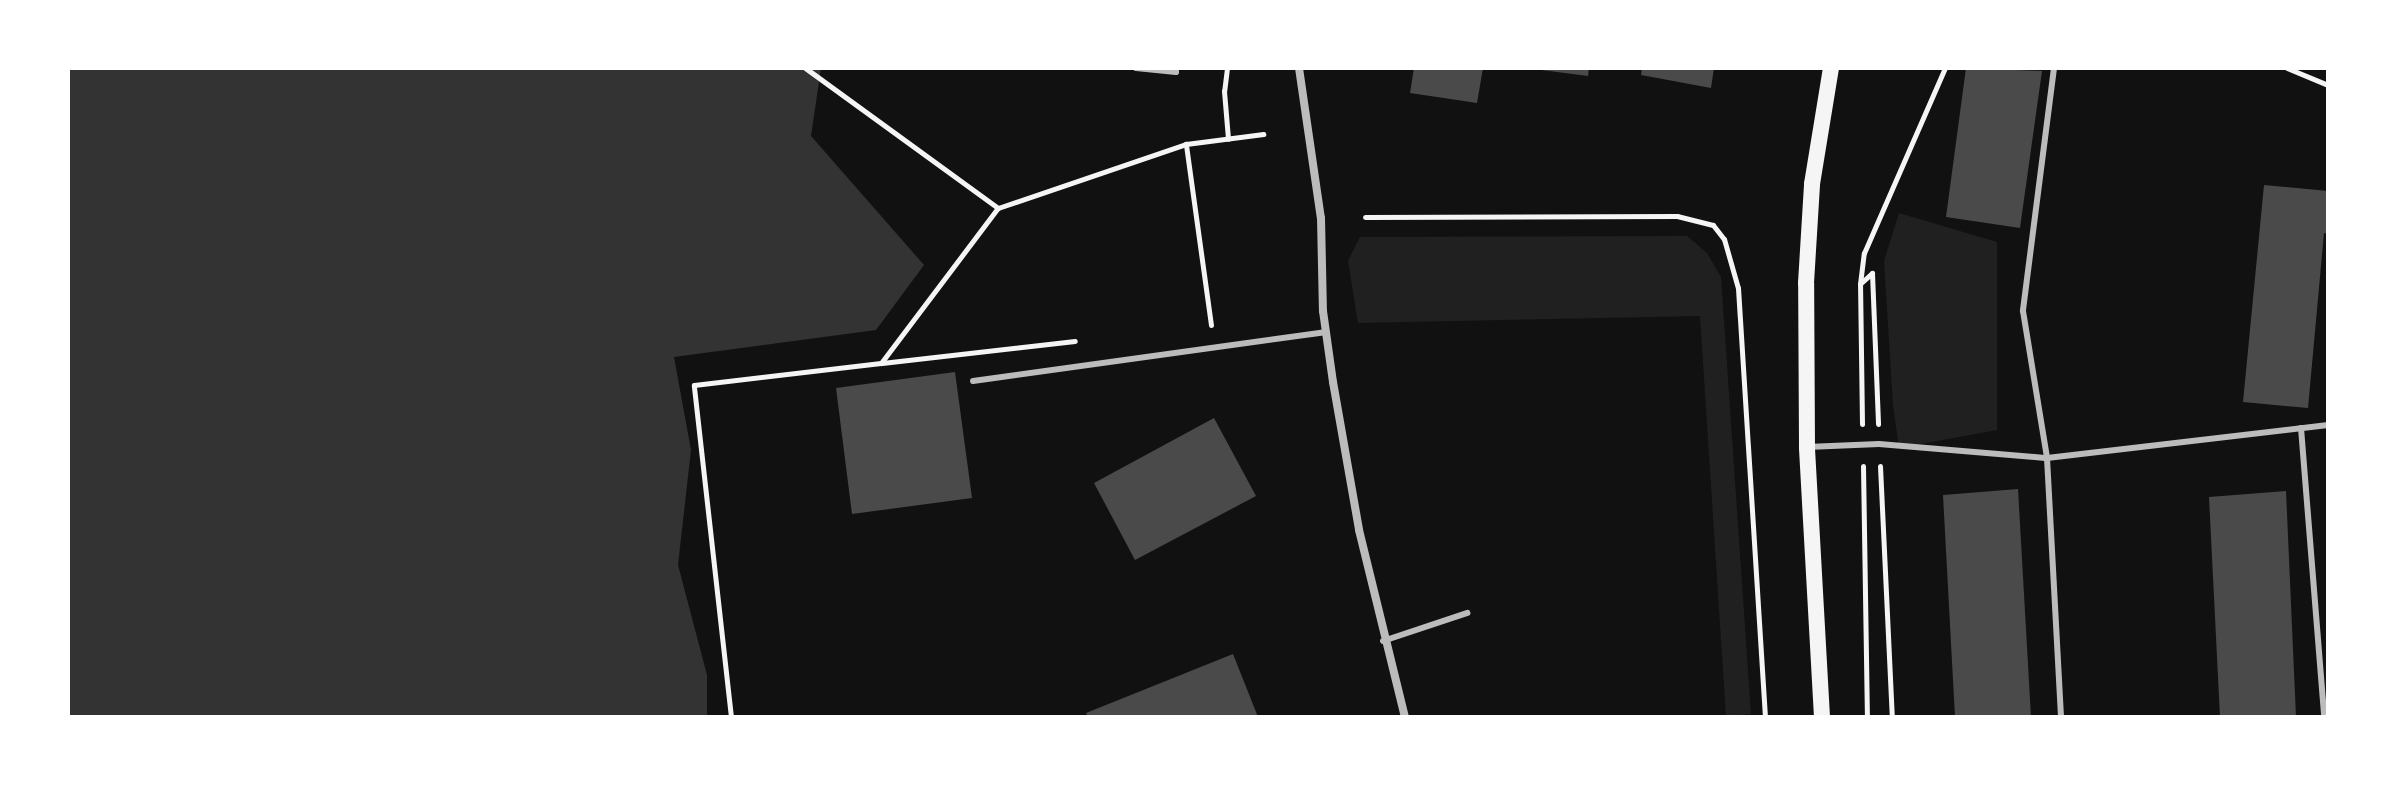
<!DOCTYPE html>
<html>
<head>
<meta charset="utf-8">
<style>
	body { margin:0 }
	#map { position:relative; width:2396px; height:785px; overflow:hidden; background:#111; font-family:Manrope,sans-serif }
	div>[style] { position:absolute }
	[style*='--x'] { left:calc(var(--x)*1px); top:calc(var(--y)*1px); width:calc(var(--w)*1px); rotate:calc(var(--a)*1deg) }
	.green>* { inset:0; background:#202020 }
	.water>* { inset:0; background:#333 }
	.building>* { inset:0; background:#4a4a4a }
	.path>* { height:5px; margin:-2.5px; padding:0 2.5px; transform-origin:2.5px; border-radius:2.5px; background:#f5f5f5 }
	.service>* { height:6px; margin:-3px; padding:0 3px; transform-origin:3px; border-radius:3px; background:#bcbcbc }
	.minor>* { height:8px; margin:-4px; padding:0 4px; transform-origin:4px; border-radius:4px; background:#bcbcbc }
	.secondary>* { height:16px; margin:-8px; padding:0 8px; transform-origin:8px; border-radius:8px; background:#f5f5f5 }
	span { translate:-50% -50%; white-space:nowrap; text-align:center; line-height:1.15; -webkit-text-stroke:8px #fff; paint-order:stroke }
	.frame { position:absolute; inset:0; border:70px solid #fff; pointer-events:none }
</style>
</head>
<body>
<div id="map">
	<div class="green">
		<div style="clip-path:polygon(1899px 213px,1997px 242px,1997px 430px,1899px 448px,1893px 405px,1884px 261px)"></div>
		<div style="clip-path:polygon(1687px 236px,1707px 253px,1721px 277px,1751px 714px,1726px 717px,1700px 316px,1358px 323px,1348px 261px,1360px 237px)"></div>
	</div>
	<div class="water">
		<div style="clip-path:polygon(68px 68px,821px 68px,811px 136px,924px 265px,876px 330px,674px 357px,691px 450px,678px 565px,707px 675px,707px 717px,68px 717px)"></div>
	</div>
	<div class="building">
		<div style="clip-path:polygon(1414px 68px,1483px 68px,1477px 103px,1410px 93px)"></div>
		<div style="clip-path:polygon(1526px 68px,1589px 68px,1588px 76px)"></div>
		<div style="clip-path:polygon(1642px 68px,1714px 68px,1711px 88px,1641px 75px)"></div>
		<div style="clip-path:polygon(1966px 68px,2042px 71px,2020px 228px,1946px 217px)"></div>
		<div style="clip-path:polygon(2264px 185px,2328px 191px,2328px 234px,2324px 233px,2308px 408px,2243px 402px)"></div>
		<div style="clip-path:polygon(955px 372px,972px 498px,852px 514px,836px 388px)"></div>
		<div style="clip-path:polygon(1214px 418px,1256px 496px,1135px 560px,1094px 483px)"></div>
		<div style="clip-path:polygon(2018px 489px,2031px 717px,1955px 717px,1943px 495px)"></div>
		<div style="clip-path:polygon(2286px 491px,2296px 717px,2220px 717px,2209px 497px)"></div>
		<div style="clip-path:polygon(1233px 654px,1258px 717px,1088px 717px,1086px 713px)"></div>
	</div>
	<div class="path">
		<div style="--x:1227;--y:68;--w:23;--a:97"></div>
		<div style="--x:1224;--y:91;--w:48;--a:85.2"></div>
		<div style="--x:2287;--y:68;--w:44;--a:22.5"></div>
		<div style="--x:998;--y:208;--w:199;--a:-18.8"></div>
		<div style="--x:1365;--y:217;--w:312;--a:-0.2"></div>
		<div style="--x:1677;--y:216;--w:37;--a:14"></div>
		<div style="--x:1713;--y:225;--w:18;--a:52"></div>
		<div style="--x:1724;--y:239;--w:51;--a:74.1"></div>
		<div style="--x:1738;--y:288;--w:430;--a:86.4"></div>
		<div style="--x:1861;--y:283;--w:15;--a:-42"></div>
		<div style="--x:1872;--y:273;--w:151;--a:87.7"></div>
		<div style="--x:1211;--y:325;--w:183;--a:-97.9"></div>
		<div style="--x:1186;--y:144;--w:78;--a:-7.4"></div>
		<div style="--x:882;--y:363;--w:194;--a:-6.5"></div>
		<div style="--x:1862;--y:424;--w:140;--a:-90.8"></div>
		<div style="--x:1860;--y:284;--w:31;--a:-83"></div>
		<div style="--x:1864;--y:253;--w:202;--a:-66.4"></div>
		<div style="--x:1863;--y:466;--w:251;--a:89.1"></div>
		<div style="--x:1880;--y:466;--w:251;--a:87.3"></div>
		<div style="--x:731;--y:717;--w:334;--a:-96.4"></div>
		<div style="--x:694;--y:385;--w:188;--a:-6.7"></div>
		<div style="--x:881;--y:363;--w:194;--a:-53"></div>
		<div style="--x:998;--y:208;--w:238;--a:-144"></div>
	</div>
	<div class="service">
		<div style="--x:1136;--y:68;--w:40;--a:5.7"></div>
		<div style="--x:1176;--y:72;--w:4;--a:-90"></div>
		<div style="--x:2054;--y:68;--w:245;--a:97.3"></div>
		<div style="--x:2023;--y:311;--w:149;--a:80.7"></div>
		<div style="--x:2047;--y:458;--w:259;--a:86.9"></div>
		<div style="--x:973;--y:381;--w:357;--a:-7.9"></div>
		<div style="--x:2301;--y:428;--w:290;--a:85.4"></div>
		<div style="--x:1807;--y:447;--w:72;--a:-2.4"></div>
		<div style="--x:1879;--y:444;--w:169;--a:4.8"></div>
		<div style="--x:2047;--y:458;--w:283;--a:-6.7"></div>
		<div style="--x:1383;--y:641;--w:89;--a:-18.4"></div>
	</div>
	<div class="minor">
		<div style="--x:1299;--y:68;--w:152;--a:81.7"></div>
		<div style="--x:1321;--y:218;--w:93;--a:88.8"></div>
		<div style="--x:1323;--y:311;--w:72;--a:82"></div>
		<div style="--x:1333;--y:382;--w:150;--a:80"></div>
		<div style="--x:1359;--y:530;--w:193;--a:76.2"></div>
	</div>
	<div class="secondary">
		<div style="--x:1822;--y:717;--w:270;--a:-93.2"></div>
		<div style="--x:1807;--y:447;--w:164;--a:-90.3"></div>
		<div style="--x:1806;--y:283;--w:99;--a:-86.5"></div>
		<div style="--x:1812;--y:184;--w:118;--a:-80.7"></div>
	</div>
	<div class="frame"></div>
</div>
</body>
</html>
